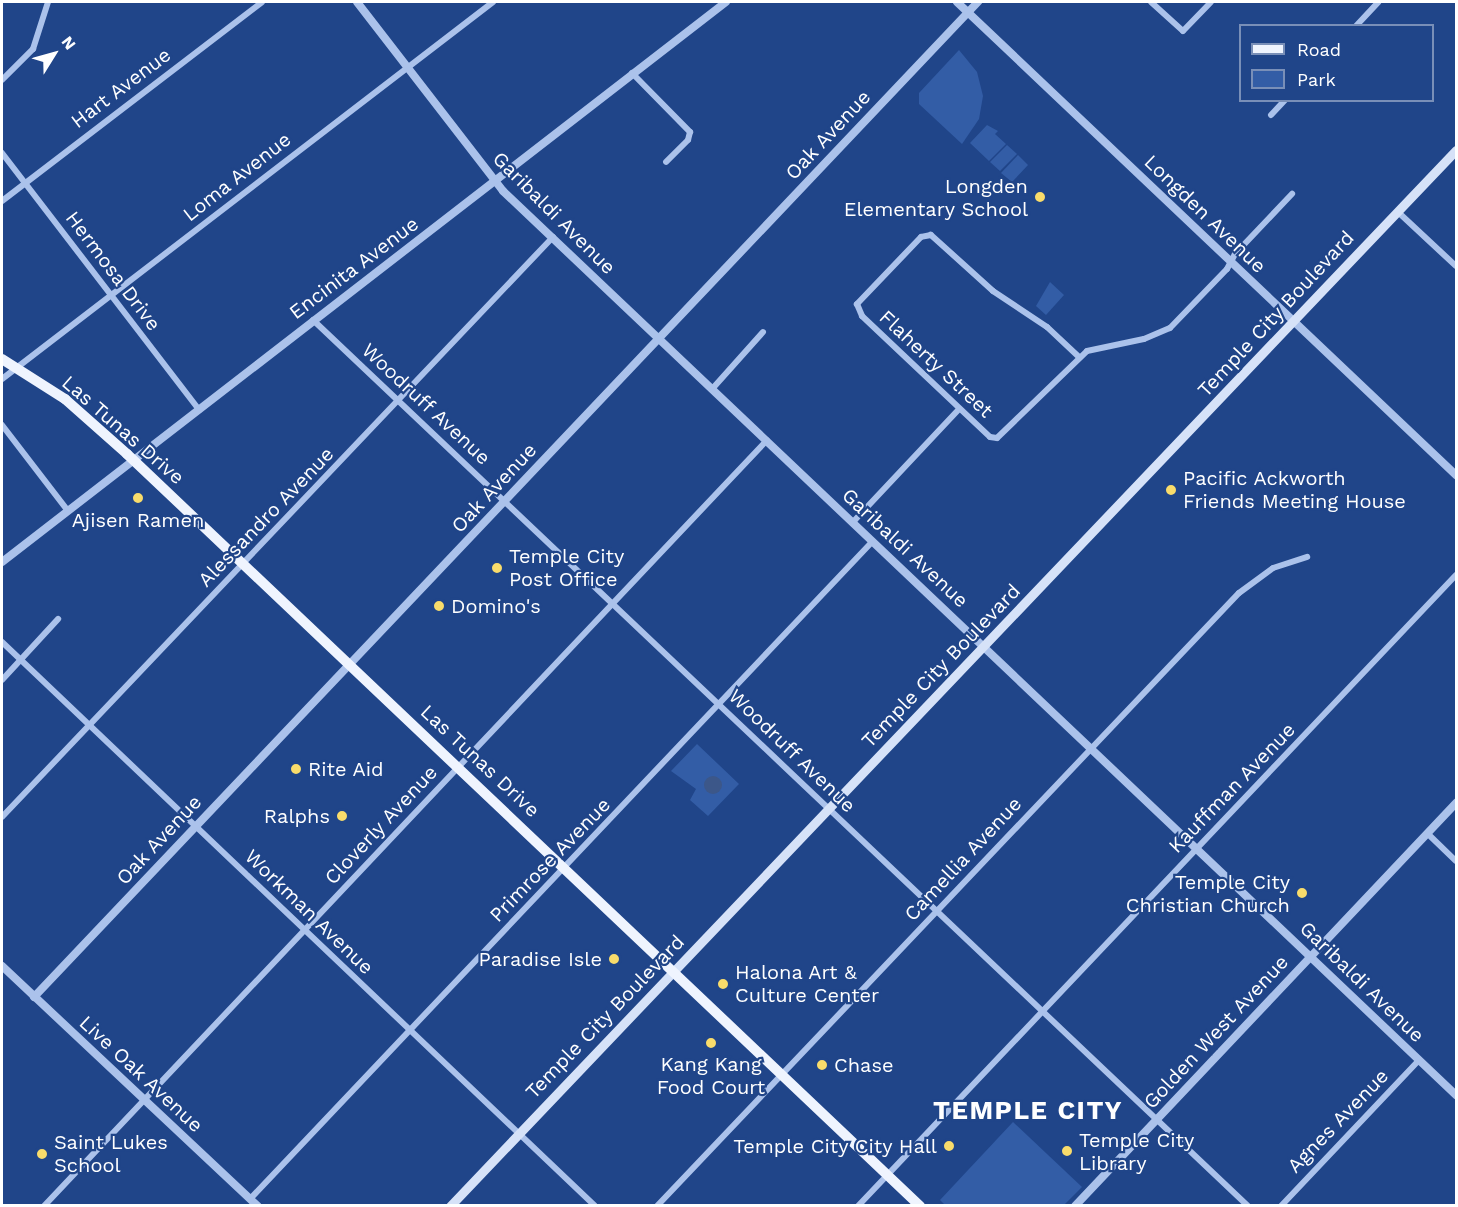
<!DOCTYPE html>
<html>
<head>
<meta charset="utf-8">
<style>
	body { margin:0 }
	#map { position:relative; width:1458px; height:1207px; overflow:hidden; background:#204589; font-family:"Work Sans",sans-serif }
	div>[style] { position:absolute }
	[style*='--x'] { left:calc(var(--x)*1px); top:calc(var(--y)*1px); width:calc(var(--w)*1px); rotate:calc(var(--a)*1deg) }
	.green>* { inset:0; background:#335da6 }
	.water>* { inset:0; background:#3c5789 }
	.round { border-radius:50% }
	.minor>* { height:6px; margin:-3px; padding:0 3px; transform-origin:3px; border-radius:3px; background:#abc2eb }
	.tertiary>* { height:8px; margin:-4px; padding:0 4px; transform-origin:4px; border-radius:4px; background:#abc2eb }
	.secondary>* { height:9px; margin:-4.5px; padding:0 4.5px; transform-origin:4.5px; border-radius:4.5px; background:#d6e2f8 }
	.primary>* { height:10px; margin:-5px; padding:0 5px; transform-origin:5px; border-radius:5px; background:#eff4fe }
	.dots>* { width:16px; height:16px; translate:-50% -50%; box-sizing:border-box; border:3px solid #204589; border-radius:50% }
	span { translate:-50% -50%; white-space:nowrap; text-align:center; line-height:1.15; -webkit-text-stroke:4.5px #204589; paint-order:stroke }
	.street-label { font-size:20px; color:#fff }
	.poi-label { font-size:20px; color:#fff }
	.right { translate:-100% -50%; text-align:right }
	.left { translate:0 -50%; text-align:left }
	.district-label { font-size:26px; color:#fff; font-weight:700; letter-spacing:1.5px }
	.frame { position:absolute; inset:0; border:3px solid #fff; pointer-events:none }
	.legend { position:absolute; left:1239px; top:24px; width:195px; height:78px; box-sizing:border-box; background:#204589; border:2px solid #798fb8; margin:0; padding:8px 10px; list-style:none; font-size:18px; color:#fff }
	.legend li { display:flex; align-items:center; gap:12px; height:30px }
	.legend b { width:30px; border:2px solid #798fb8 }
	.north { position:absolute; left:24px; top:24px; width:60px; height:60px; -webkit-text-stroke:4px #204589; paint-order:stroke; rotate:53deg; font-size:16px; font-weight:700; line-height:24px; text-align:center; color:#fff }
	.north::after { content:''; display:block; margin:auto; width:21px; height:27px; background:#fff; clip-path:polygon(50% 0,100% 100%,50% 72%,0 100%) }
</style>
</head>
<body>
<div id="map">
	<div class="green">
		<div style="clip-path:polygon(959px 50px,977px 72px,983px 96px,979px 119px,962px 144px,919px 104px,919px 93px)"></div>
		<div style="clip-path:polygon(987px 125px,998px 131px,995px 134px,1006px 144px,989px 161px,970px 143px)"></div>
		<div style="clip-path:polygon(1007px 145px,1017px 154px,1000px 171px,990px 162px)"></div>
		<div style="clip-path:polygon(1018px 155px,1028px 165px,1012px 182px,1001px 173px)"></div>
		<div style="clip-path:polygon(1050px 282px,1064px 295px,1046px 315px,1036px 306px)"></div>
		<div style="clip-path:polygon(697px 744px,739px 784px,708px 816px,690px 800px,696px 789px,671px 771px)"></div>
		<div style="clip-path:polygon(1013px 1122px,1082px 1187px,1064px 1205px,945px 1205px,940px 1200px)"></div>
	</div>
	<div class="water">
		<div class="round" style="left:704px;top:776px;width:18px;height:18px"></div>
	</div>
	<div class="minor">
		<div style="--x:1151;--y:2;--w:43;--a:42.2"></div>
		<div style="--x:1183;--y:31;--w:40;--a:-46"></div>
		<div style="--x:1356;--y:26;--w:33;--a:-47"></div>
		<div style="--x:632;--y:73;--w:83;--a:45.5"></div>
		<div style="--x:690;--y:132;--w:8;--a:104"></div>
		<div style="--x:688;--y:140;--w:31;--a:135"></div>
		<div style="--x:2;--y:80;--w:44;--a:-45"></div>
		<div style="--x:33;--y:49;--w:49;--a:-72.3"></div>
		<div style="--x:1271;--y:115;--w:21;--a:-47"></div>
		<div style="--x:2;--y:153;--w:324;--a:52.5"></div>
		<div style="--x:2;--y:201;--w:327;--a:-37.4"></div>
		<div style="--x:1398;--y:212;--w:79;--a:43"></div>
		<div style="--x:313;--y:320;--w:1288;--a:43.46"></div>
		<div style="--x:1079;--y:357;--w:44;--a:-136.8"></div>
		<div style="--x:1047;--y:327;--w:65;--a:-146.3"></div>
		<div style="--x:993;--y:291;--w:84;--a:-137.9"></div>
		<div style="--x:931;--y:235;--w:10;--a:169"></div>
		<div style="--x:921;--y:237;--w:93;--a:133.7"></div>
		<div style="--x:857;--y:304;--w:13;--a:67"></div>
		<div style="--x:862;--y:316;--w:176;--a:43.4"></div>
		<div style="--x:990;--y:437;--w:7;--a:8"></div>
		<div style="--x:997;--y:438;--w:125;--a:-44"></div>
		<div style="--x:1087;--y:351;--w:58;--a:-11.9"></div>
		<div style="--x:1144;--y:339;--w:28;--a:-23"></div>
		<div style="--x:1170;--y:328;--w:82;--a:-46"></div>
		<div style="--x:1227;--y:269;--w:17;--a:-62"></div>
		<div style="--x:1235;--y:254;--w:83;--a:-46.5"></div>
		<div style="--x:2;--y:379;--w:619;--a:-37.52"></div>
		<div style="--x:713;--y:388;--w:75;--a:-48.2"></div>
		<div style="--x:2;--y:425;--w:108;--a:52.5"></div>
		<div style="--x:853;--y:522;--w:155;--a:-46.8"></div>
		<div style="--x:2;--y:642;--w:818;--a:43.56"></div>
		<div style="--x:2;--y:680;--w:83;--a:-47.4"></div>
		<div style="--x:2;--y:817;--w:800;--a:-46.47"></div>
		<div style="--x:1427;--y:833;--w:40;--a:44"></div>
		<div style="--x:250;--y:1199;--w:905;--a:-46.57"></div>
		<div style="--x:44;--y:1206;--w:1053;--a:-46.65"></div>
		<div style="--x:657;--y:1206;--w:845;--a:-46.49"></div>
		<div style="--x:1239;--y:593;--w:42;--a:-36.3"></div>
		<div style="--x:1273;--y:568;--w:36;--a:-18"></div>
		<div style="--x:858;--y:1206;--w:869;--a:-46.54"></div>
		<div style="--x:1281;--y:1206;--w:201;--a:-46.6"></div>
	</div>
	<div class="tertiary">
		<div style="--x:357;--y:2;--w:239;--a:52.3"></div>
		<div style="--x:503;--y:191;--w:1314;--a:43.49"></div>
		<div style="--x:957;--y:2;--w:688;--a:43.47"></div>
		<div style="--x:2;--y:562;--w:915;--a:-37.72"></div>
		<div style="--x:2;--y:966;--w:351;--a:43.2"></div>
		<div style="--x:34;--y:997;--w:1372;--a:-46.51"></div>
		<div style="--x:1075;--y:1206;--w:555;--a:-46.61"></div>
	</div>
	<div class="secondary">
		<div style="--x:450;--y:1206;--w:1458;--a:-46.39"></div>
	</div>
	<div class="primary">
		<div style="--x:2;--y:359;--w:75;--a:32.4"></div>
		<div style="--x:65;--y:399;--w:83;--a:41.6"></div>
		<div style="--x:127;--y:454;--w:1093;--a:43.48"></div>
	</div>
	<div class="dots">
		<div style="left:1040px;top:197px;background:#f9dc6b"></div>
		<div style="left:1171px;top:490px;background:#f9dc6b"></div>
		<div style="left:138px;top:498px;background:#f9dc6b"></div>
		<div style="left:497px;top:568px;background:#f9dc6b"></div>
		<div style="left:439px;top:606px;background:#f9dc6b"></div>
		<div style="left:296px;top:769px;background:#f9dc6b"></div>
		<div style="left:342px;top:816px;background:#f9dc6b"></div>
		<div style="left:1302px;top:893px;background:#f9dc6b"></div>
		<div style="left:614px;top:959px;background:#f9dc6b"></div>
		<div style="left:723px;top:984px;background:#f9dc6b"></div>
		<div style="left:711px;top:1043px;background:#f9dc6b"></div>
		<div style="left:822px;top:1065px;background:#f9dc6b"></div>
		<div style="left:949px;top:1146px;background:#f9dc6b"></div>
		<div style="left:1067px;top:1151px;background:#f9dc6b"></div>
		<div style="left:42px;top:1154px;background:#f9dc6b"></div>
	</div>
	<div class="street-label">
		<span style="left:121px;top:88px;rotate:-37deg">Hart Avenue</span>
		<span style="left:828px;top:135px;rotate:-47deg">Oak Avenue</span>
		<span style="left:237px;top:177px;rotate:-38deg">Loma Avenue</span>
		<span style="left:554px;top:213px;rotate:45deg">Garibaldi Avenue</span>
		<span style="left:1205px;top:214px;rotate:44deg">Longden Avenue</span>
		<span style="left:354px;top:268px;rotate:-37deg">Encinita Avenue</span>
		<span style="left:113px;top:271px;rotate:53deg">Hermosa Drive</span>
		<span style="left:1276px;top:314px;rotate:-47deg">Temple City Boulevard</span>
		<span style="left:936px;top:364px;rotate:43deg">Flaherty Street</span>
		<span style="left:426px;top:404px;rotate:43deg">Woodruff Avenue</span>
		<span style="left:123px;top:430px;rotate:41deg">Las Tunas Drive</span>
		<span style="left:494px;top:488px;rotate:-47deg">Oak Avenue</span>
		<span style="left:266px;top:517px;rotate:-46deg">Alessandro Avenue</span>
		<span style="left:905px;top:548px;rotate:43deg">Garibaldi Avenue</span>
		<span style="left:941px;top:666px;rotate:-46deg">Temple City Boulevard</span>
		<span style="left:792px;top:751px;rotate:44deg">Woodruff Avenue</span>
		<span style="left:480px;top:761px;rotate:43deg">Las Tunas Drive</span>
		<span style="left:1232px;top:788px;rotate:-46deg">Kauffman Avenue</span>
		<span style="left:381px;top:825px;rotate:-47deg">Cloverly Avenue</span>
		<span style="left:159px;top:840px;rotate:-47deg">Oak Avenue</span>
		<span style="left:963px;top:859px;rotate:-47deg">Camellia Avenue</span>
		<span style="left:550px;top:860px;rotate:-46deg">Primrose Avenue</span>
		<span style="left:309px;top:912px;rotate:44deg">Workman Avenue</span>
		<span style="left:1362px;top:982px;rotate:44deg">Garibaldi Avenue</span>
		<span style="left:605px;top:1017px;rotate:-46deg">Temple City Boulevard</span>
		<span style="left:1216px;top:1032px;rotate:-47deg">Golden West Avenue</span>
		<span style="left:141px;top:1074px;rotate:43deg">Live Oak Avenue</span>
		<span style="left:1338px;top:1121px;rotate:-46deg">Agnes Avenue</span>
	</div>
	<div class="poi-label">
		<span class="right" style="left:1028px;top:198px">Longden<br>Elementary School</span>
		<span class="left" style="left:1183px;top:490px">Pacific Ackworth<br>Friends Meeting House</span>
		<span style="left:138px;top:520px">Ajisen Ramen</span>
		<span class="left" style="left:509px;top:568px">Temple City<br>Post Office</span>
		<span class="left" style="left:451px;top:606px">Domino's</span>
		<span class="left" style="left:308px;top:769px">Rite Aid</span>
		<span class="right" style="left:330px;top:816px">Ralphs</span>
		<span class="right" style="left:1290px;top:894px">Temple City<br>Christian Church</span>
		<span class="right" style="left:602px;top:959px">Paradise Isle</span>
		<span class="left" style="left:735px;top:984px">Halona Art &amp;<br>Culture Center</span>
		<span style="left:711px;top:1076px">Kang Kang<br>Food Court</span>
		<span class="left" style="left:834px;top:1065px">Chase</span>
		<span class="left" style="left:1079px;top:1152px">Temple City<br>Library</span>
		<span class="left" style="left:54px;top:1154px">Saint Lukes<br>School</span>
		<span class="right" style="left:937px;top:1146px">Temple City City Hall</span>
	</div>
	<div class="district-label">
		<span style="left:1028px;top:1111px">TEMPLE CITY</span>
	</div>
	<div class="frame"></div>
	<ul class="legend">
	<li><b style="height:8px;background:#eff4fe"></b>Road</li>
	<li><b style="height:16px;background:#335da6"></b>Park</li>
	</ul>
	<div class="north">N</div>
</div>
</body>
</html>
